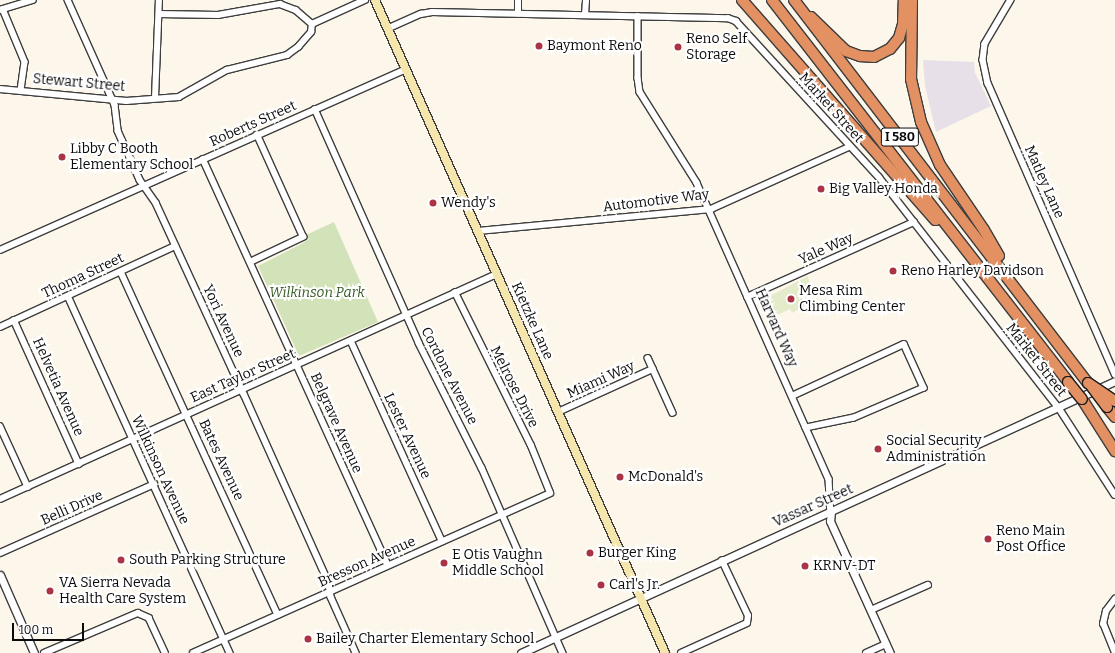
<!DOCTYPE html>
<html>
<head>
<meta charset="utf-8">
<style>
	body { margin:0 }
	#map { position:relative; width:1115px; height:653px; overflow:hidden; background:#fdf7eb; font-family:Bitter,serif }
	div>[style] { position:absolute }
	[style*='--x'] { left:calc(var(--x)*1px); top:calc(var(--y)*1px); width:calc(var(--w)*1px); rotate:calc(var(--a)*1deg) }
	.industrial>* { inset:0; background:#e7e0e9 }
	.green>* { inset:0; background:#d3e3b9 }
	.pitch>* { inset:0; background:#e3ebca }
	.roads { filter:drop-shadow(1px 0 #3e3e3e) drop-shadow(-1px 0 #3e3e3e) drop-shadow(0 1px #3e3e3e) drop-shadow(0 -1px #3e3e3e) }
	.minor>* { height:5.5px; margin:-2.75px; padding:0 2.75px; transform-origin:2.75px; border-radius:2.75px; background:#fff }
	.tertiary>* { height:7px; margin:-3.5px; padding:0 3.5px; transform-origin:3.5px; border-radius:3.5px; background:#fff }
	.secondary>* { height:8px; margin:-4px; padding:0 4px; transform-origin:4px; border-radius:4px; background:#f5e6ad }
	.motorway>* { height:10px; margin:-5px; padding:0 5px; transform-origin:5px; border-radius:5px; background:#e39063 }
	.bridges { filter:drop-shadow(1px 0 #1c1c1c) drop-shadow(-1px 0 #1c1c1c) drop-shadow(0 1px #1c1c1c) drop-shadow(0 -1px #1c1c1c) }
	.motorway-bridge>* { height:10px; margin:-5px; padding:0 5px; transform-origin:5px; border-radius:5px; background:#e39063 }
	.dots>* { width:11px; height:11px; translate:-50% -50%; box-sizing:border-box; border:2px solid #fff; border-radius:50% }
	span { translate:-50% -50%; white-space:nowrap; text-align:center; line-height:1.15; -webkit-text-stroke:4px #fff; paint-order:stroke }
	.shield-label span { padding:1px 3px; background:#fff; border:1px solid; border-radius:3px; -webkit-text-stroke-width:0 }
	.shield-label { font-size:13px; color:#0b0b0b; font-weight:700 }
	.poi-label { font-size:14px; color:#0b0b0b }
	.left { translate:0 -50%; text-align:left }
	.street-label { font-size:14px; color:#0b0b0b }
	.park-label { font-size:14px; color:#355a24; font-style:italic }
	.scale { position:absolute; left:12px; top:623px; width:72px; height:18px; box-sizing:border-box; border:2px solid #0b0b0b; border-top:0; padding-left:5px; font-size:12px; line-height:14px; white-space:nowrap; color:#0b0b0b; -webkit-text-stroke:3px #fff; paint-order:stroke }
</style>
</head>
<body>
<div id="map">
	<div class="industrial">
		<div style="clip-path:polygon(923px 60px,974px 62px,975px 73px,991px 106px,936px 132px,925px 86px)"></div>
	</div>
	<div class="green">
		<div style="clip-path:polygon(334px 222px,378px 322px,299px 356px,258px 266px,303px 243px,308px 239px,308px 234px)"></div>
	</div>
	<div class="pitch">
		<div style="clip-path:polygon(808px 276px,813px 301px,792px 313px,790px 309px,769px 319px,768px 297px)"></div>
	</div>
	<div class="roads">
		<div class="minor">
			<div style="--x:68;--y:0;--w:115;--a:65.9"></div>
			<div style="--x:115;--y:105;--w:26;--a:83"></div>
			<div style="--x:118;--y:131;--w:54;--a:65.8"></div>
			<div style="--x:140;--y:180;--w:28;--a:55"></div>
			<div style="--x:156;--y:203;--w:210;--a:65.3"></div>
			<div style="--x:244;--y:394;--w:207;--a:65.8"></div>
			<div style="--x:329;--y:583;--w:14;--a:82"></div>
			<div style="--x:331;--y:597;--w:61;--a:65.9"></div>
			<div style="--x:1011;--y:0;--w:51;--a:120.6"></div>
			<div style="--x:985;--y:44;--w:16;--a:97"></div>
			<div style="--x:983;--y:60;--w:24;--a:78"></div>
			<div style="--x:988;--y:83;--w:318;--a:66.4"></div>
			<div style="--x:3;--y:9;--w:57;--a:67.5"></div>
			<div style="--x:25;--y:62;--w:29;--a:98"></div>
			<div style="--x:0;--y:10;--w:34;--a:-17"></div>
			<div style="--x:159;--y:14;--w:59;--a:1"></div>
			<div style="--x:218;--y:15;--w:63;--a:-10.1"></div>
			<div style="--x:280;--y:4;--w:17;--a:21"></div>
			<div style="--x:296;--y:10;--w:21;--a:41"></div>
			<div style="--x:518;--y:14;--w:14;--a:-90"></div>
			<div style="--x:585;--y:15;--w:15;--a:-86"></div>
			<div style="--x:638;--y:16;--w:62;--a:90"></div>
			<div style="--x:638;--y:78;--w:14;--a:82"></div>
			<div style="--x:640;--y:92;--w:107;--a:57.9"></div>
			<div style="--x:697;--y:183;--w:324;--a:66"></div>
			<div style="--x:829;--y:479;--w:33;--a:87"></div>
			<div style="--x:312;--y:24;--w:58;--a:-24.4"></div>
			<div style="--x:389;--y:28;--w:35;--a:-24"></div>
			<div style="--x:421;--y:14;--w:11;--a:-10"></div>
			<div style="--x:432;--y:12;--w:296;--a:1.2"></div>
			<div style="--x:728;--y:18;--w:9;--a:21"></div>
			<div style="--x:736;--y:21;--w:212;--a:47.5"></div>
			<div style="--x:879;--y:177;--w:293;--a:52.1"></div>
			<div style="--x:1059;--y:408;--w:103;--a:57.2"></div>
			<div style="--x:0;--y:89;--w:127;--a:5.4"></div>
			<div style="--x:126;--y:101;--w:53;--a:-4.3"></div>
			<div style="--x:179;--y:97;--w:55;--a:-29.4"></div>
			<div style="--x:227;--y:70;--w:62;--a:-14"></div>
			<div style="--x:287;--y:55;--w:14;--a:-36"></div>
			<div style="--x:298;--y:47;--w:20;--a:-49"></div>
			<div style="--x:311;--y:32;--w:8;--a:-83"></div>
			<div style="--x:155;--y:98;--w:98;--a:-87.7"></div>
			<div style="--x:315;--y:109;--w:256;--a:66"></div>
			<div style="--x:419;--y:343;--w:140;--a:63.3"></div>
			<div style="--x:482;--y:468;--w:202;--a:66.4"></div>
			<div style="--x:203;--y:159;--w:446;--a:65.5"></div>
			<div style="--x:478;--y:231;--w:234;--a:-5.4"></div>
			<div style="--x:711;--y:209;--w:151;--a:-24.2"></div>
			<div style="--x:0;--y:250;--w:445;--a:-24"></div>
			<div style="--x:250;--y:262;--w:59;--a:-25.3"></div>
			<div style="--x:303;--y:237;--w:112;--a:-114.3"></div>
			<div style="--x:121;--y:272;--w:377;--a:65.4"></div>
			<div style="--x:68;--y:296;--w:392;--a:65.6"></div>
			<div style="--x:747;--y:297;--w:183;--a:-24.2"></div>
			<div style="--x:14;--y:320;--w:158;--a:65.7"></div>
			<div style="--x:0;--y:327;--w:193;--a:-24.8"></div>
			<div style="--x:351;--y:341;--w:220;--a:65.5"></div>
			<div style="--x:648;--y:358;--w:60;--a:65.6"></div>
			<div style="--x:792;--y:396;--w:123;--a:-24.9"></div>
			<div style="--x:904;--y:344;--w:48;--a:65.6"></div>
			<div style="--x:924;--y:388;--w:76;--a:156.8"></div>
			<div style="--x:854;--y:418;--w:49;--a:168.2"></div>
			<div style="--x:558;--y:412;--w:104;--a:-24.4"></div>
			<div style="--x:0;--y:426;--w:67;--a:65.3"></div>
			<div style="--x:0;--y:499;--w:546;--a:-24.36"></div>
			<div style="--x:0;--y:553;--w:169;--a:-24.1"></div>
			<div style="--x:871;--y:610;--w:62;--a:-23.7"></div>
			<div style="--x:44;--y:653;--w:102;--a:-23.1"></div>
			<div style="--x:138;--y:613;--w:12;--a:24"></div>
			<div style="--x:149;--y:618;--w:38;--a:65"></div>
			<div style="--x:193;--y:653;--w:391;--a:-24.1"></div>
			<div style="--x:550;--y:493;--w:51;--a:-112"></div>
			<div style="--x:531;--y:446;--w:171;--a:-116.4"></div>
			<div style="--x:681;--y:653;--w:72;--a:-24.4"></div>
			<div style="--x:747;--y:623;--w:7;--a:-82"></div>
			<div style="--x:748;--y:616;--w:61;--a:-115.3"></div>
			<div style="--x:866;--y:653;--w:22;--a:-24"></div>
			<div style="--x:1115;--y:653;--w:31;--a:-112"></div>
			<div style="--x:1103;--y:624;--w:13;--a:-77"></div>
			<div style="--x:1106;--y:611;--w:15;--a:-53"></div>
		</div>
		<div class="tertiary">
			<div style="--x:831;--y:512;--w:9;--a:96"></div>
			<div style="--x:830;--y:521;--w:145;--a:65.6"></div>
			<div style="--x:0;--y:575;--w:85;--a:66.4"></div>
			<div style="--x:521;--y:653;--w:653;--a:-24.6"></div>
		</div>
		<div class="secondary">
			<div style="--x:375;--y:0;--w:714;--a:66.05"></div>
		</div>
		<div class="motorway">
			<div style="--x:742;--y:0;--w:293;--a:48.7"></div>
			<div style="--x:772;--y:0;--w:483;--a:52.2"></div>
			<div style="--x:794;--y:0;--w:483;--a:52.5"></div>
			<div style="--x:912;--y:0;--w:79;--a:90.7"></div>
			<div style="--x:911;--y:79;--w:44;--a:76.9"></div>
			<div style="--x:921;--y:122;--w:47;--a:66.2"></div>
			<div style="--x:940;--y:165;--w:78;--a:55.9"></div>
			<div style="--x:984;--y:230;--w:30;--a:60"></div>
			<div style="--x:811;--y:17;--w:49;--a:44.2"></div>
			<div style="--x:846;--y:51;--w:15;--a:20"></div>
			<div style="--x:860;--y:56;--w:14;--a:4"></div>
			<div style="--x:874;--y:57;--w:18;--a:-27"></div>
			<div style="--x:890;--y:49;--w:14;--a:-51"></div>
			<div style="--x:899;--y:38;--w:15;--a:-74"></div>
			<div style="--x:903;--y:24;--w:24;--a:-88"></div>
			<div style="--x:1082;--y:399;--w:62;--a:57.6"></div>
			<div style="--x:1107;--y:407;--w:13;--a:51"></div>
		</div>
	</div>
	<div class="bridges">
		<div class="motorway-bridge">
			<div style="--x:1068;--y:382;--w:22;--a:51"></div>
			<div style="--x:1088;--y:383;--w:32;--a:34"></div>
			<div style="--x:1092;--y:387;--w:25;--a:53"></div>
		</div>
	</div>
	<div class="dots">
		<div style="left:539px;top:46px;background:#aa3446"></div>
		<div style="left:678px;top:47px;background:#aa3446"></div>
		<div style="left:62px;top:157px;background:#aa3446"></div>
		<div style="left:821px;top:189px;background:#aa3446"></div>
		<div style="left:433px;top:203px;background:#aa3446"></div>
		<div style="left:893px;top:271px;background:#aa3446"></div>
		<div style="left:791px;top:299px;background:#aa3446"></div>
		<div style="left:878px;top:449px;background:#aa3446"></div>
		<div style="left:620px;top:477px;background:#aa3446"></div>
		<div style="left:988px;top:539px;background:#aa3446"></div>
		<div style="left:590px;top:553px;background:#aa3446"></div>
		<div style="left:121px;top:560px;background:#aa3446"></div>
		<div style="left:444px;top:563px;background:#aa3446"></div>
		<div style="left:805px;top:566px;background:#aa3446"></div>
		<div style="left:601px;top:585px;background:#aa3446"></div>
		<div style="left:50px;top:591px;background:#aa3446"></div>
		<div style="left:308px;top:639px;background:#aa3446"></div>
	</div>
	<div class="shield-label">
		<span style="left:900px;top:137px">I 580</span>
	</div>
	<div class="poi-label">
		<span class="left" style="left:686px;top:47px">Reno Self<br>Storage</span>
		<span class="left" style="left:547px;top:46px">Baymont Reno</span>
		<span class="left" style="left:70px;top:157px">Libby C Booth<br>Elementary School</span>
		<span class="left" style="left:829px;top:189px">Big Valley Honda</span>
		<span class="left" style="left:441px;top:203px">Wendy's</span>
		<span class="left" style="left:901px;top:271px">Reno Harley Davidson</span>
		<span class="left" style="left:799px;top:299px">Mesa Rim<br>Climbing Center</span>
		<span class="left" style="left:886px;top:449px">Social Security<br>Administration</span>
		<span class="left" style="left:628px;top:477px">McDonald's</span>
		<span class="left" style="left:996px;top:539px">Reno Main<br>Post Office</span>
		<span class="left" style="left:598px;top:553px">Burger King</span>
		<span class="left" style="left:452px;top:563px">E Otis Vaughn<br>Middle School</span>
		<span class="left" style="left:129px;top:560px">South Parking Structure</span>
		<span class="left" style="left:813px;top:566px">KRNV-DT</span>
		<span class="left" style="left:59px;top:591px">VA Sierra Nevada<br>Health Care System</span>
		<span class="left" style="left:609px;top:585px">Carl's Jr.</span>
		<span class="left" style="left:316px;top:639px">Bailey Charter Elementary School</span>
	</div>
	<div class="street-label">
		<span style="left:79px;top:83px;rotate:5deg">Stewart Street</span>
		<span style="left:831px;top:108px;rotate:48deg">Market Street</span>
		<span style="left:253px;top:124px;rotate:-24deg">Roberts Street</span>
		<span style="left:1044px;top:182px;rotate:66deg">Matley Lane</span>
		<span style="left:656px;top:201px;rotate:-7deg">Automotive Way</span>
		<span style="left:826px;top:249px;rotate:-24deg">Yale Way</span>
		<span style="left:83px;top:276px;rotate:-25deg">Thoma Street</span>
		<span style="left:223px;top:321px;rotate:65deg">Yori Avenue</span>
		<span style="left:532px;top:321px;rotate:66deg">Kietzke Lane</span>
		<span style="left:776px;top:328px;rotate:66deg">Harvard Way</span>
		<span style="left:1036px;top:360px;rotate:52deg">Market Street</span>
		<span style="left:243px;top:376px;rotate:-24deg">East Taylor Street</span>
		<span style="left:449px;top:376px;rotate:63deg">Cordone Avenue</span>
		<span style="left:601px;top:380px;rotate:-24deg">Miami Way</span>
		<span style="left:58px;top:387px;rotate:66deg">Helvetia Avenue</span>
		<span style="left:514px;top:387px;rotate:63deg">Melrose Drive</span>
		<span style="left:336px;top:423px;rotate:66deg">Belgrave Avenue</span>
		<span style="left:407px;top:436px;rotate:65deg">Lester Avenue</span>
		<span style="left:221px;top:460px;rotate:65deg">Bates Avenue</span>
		<span style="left:160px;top:470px;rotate:65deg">Wilkinson Avenue</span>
		<span style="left:813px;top:506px;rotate:-24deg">Vassar Street</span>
		<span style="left:72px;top:508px;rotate:-24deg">Belli Drive</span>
		<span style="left:367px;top:562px;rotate:-24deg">Bresson Avenue</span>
	</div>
	<div class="park-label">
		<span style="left:317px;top:293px">Wilkinson Park</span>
	</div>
	<div class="scale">100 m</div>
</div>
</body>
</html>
